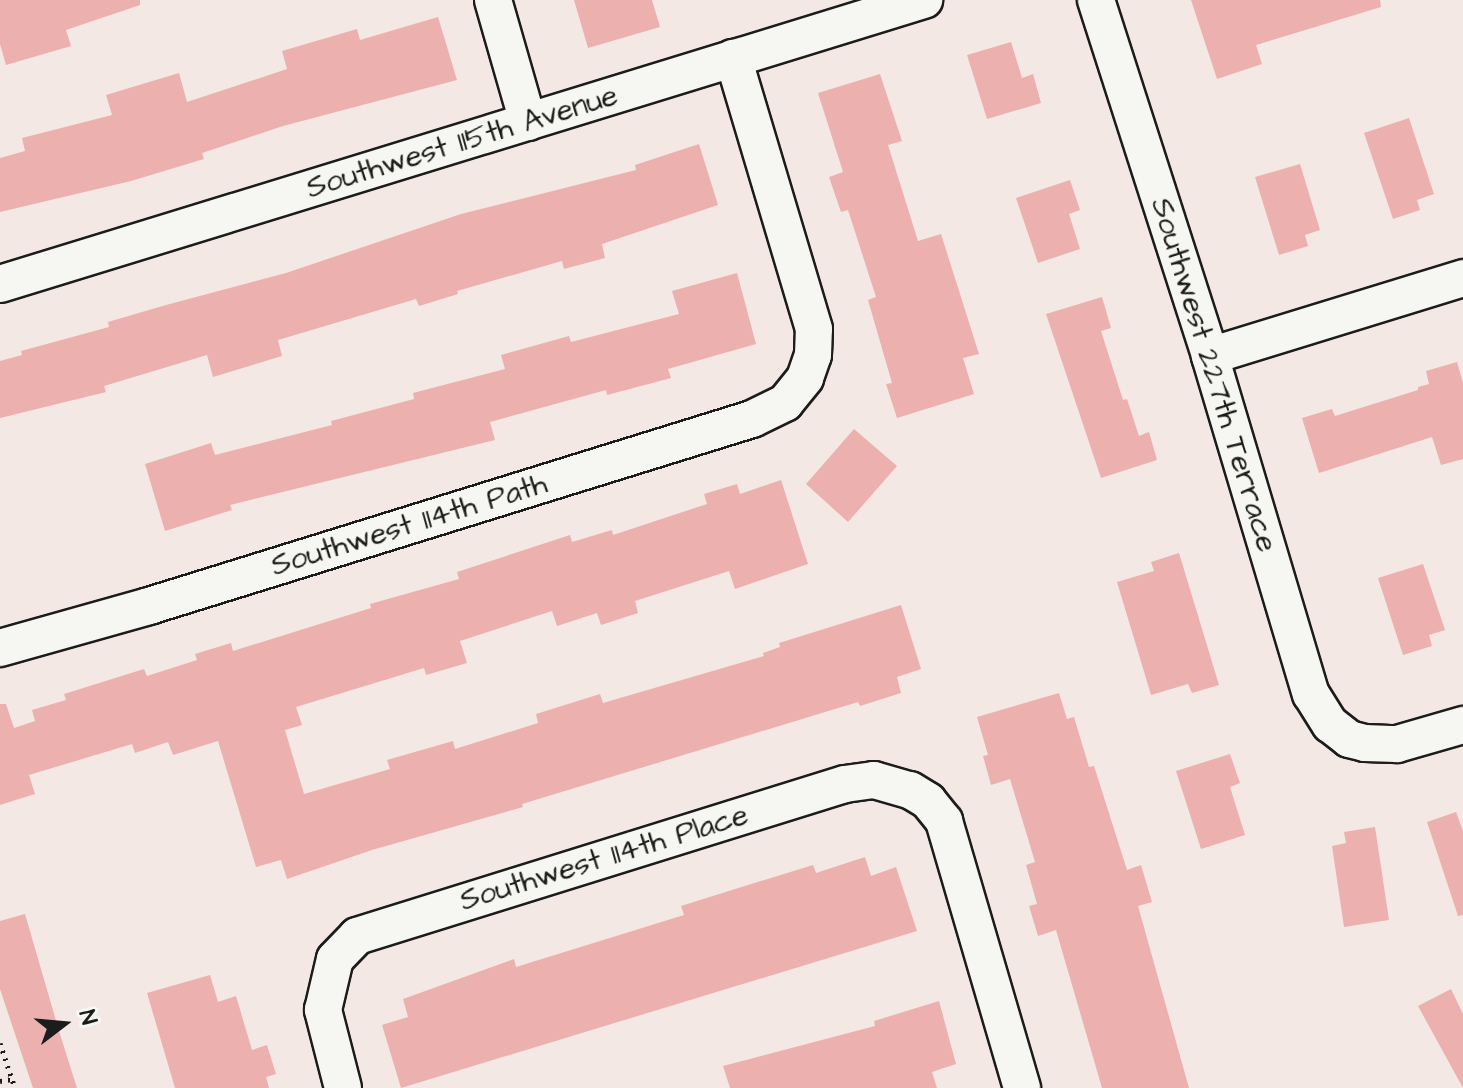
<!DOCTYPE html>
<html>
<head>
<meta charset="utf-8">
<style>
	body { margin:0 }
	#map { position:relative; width:1463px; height:1088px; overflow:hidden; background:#f4e8e4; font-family:"Architects Daughter",sans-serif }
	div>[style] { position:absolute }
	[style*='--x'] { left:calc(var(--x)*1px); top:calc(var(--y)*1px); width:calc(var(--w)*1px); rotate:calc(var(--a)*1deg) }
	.building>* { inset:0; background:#ecb0ae }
	.path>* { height:5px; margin-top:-2.5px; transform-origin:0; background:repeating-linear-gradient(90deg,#1c1c1c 0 2px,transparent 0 8px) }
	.roads { filter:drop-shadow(2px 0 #1c1c1c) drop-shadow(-2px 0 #1c1c1c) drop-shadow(0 2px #1c1c1c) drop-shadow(0 -2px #1c1c1c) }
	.minor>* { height:36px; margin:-18px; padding:0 18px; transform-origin:18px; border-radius:18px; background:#f6f6f2 }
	span { translate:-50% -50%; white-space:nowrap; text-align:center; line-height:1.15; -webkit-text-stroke:7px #f6f6f2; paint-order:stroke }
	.street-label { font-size:30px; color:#1c1c1c }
	.north { position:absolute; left:24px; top:984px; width:80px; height:80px; -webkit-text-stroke:6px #f6f6f2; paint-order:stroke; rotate:74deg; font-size:22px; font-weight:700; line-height:32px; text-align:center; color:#1c1c1c }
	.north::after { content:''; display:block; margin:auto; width:28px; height:36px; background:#1c1c1c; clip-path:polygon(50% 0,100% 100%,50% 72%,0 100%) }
</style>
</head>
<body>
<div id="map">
	<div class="building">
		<div style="clip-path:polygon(0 0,140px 0,140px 5px,66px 30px,71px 46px,6px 65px,0 44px)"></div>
		<div style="clip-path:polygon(574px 0,652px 0,660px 27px,588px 48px)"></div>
		<div style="clip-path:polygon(1191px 0,1380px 0,1381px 7px,1256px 45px,1262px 64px,1217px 79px)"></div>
		<div style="clip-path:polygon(438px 17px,457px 80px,283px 126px,202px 153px,204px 159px,131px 181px,0 212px,0 158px,25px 151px,22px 138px,112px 115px,106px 95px,179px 73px,187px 102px,287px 69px,282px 51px,357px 29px,360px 40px)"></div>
		<div style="clip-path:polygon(1011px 42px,1022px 78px,1033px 74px,1041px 103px,987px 119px,967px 55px)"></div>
		<div style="clip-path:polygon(880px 74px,902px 141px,888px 145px,918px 241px,941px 234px,979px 354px,963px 358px,974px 394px,897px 418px,886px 384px,892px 383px,868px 300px,876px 297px,848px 210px,841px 212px,829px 177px,843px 172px,818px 93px)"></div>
		<div style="clip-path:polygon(1409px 118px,1434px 194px,1417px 200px,1420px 210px,1393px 219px,1364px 133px)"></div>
		<div style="clip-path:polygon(699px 144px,718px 205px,602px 244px,605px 258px,564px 269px,562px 261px,457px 291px,458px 294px,419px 306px,416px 299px,278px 340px,282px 356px,213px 377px,207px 355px,104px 386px,106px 392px,0 418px,0 361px,22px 355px,21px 351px,109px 327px,108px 322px,166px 305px,286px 273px,461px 214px,636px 170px,635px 165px)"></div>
		<div style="clip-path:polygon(1300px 164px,1320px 230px,1305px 235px,1308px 246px,1279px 255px,1255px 177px)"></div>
		<div style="clip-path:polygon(1070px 180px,1080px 210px,1069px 214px,1080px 249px,1038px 263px,1016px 198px)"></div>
		<div style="clip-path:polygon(737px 273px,756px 344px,668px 369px,671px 378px,607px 395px,606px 390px,490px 422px,495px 440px,230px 505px,232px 510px,165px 531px,145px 464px,211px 443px,215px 455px,332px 425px,331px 421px,414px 399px,413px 393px,505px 369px,501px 355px,569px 336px,571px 342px,679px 314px,672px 291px)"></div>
		<div style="clip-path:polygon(1102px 297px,1111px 328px,1101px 331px,1123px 400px,1127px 399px,1139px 436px,1149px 432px,1157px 460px,1101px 478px,1046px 314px)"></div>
		<div style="clip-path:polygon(1457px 362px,1463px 383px,1463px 459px,1441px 465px,1432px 437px,1319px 473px,1302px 418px,1332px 409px,1335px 416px,1418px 390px,1418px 387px,1429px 384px,1426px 371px)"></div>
		<div style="clip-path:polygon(854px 429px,897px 466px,848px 522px,806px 484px)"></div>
		<div style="clip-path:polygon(781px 480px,808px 564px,735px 589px,729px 571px,635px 601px,638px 613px,601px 625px,597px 613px,557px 626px,552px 611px,460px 641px,467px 663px,426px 675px,424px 668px,296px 707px,302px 725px,285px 730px,304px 794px,390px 769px,387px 760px,453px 741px,455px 749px,538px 723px,536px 714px,600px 694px,603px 703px,764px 656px,763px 653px,780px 647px,779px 643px,901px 605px,921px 669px,897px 677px,901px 693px,860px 706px,858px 702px,522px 804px,523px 807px,372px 850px,287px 879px,281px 860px,256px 867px,218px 741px,173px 755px,168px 742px,135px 753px,132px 744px,29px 775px,35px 794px,0 805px,0 704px,6px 704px,14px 728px,35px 721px,32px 710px,66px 700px,64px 694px,144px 669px,147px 676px,197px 660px,195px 654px,231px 643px,233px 651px,371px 608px,370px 604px,459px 579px,457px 572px,570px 535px,572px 542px,612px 530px,613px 535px,707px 504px,704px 494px,737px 484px,740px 494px)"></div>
		<div style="clip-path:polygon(1179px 553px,1219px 685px,1192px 693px,1188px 684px,1151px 695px,1117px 582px,1154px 571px,1151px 562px)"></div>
		<div style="clip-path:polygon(1423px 564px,1445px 630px,1429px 635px,1432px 646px,1403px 655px,1378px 578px)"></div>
		<div style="clip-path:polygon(1059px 693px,1067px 719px,1074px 717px,1089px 767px,1094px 766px,1127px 870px,1141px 865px,1152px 902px,1138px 906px,1189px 1088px,1102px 1088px,1056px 930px,1038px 936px,1029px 906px,1037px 904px,1026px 865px,1035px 862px,1010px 779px,991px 785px,983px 756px,988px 755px,977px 717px)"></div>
		<div style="clip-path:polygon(1230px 754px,1240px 783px,1230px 787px,1245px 835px,1201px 849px,1176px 771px)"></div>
		<div style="clip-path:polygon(1456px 812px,1463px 831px,1463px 915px,1458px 916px,1427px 822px)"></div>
		<div style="clip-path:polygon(1375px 827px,1389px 920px,1344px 927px,1332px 846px,1346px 843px,1344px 832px)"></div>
		<div style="clip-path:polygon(865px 857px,871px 876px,896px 867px,917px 931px,401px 1088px,382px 1025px,408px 1017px,403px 999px,514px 959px,516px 967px,684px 915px,681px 906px,748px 885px,813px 865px,816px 873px)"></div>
		<div style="clip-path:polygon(25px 914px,59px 1031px,77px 1088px,33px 1088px,0 989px,0 921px)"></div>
		<div style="clip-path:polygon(210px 975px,218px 1002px,236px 996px,252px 1050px,267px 1045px,276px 1074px,266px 1077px,269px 1088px,175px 1088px,147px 993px)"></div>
		<div style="clip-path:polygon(1451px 989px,1463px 1014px,1463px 1088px,1418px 1006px)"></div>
		<div style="clip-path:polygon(939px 1001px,956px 1064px,932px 1072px,937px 1088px,730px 1088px,723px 1066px,875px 1026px,874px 1021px)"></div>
	</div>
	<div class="path">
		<div style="--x:0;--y:1043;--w:47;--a:71.6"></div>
		<div style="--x:0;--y:1081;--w:12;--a:-9"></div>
	</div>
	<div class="roads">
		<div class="minor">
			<div style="--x:493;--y:0;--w:127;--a:74"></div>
			<div style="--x:1096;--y:0;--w:374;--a:72.2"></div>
			<div style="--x:1210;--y:356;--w:353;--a:73.4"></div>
			<div style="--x:1311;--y:694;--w:36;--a:58"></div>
			<div style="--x:1330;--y:724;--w:24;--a:38"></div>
			<div style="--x:1349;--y:739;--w:16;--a:14"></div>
			<div style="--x:1365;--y:743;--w:32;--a:2"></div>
			<div style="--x:1397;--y:744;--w:69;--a:-16.1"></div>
			<div style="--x:0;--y:284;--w:967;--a:-17.09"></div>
			<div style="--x:1210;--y:356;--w:265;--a:-17.1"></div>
			<div style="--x:0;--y:648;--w:155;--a:-15.7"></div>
			<div style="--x:149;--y:606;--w:631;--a:-17.23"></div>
			<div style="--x:752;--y:419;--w:37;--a:-26"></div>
			<div style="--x:785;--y:403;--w:32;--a:-51"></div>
			<div style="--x:805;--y:378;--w:24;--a:-71"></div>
			<div style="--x:813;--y:355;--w:26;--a:-88"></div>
			<div style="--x:814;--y:329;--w:283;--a:-106.6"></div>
			<div style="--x:343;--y:1088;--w:81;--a:-104.4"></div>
			<div style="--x:323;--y:1010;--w:52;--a:-76.8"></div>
			<div style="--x:335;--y:959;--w:32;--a:-46"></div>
			<div style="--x:357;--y:936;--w:511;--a:-17.3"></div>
			<div style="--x:845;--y:784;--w:29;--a:-8"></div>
			<div style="--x:874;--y:780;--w:37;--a:16"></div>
			<div style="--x:910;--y:790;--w:21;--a:31"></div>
			<div style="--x:928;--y:801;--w:26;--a:51"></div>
			<div style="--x:944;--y:821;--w:278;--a:73.7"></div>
		</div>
	</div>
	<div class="street-label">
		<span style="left:462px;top:142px;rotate:-17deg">Southwest 115th Avenue</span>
		<span style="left:1214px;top:375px;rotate:73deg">Southwest 227th Terrace</span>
		<span style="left:409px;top:525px;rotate:-17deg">Southwest 114th Path</span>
		<span style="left:604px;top:858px;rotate:-17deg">Southwest 114th Place</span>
	</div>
	<div class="north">N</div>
</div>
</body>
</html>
